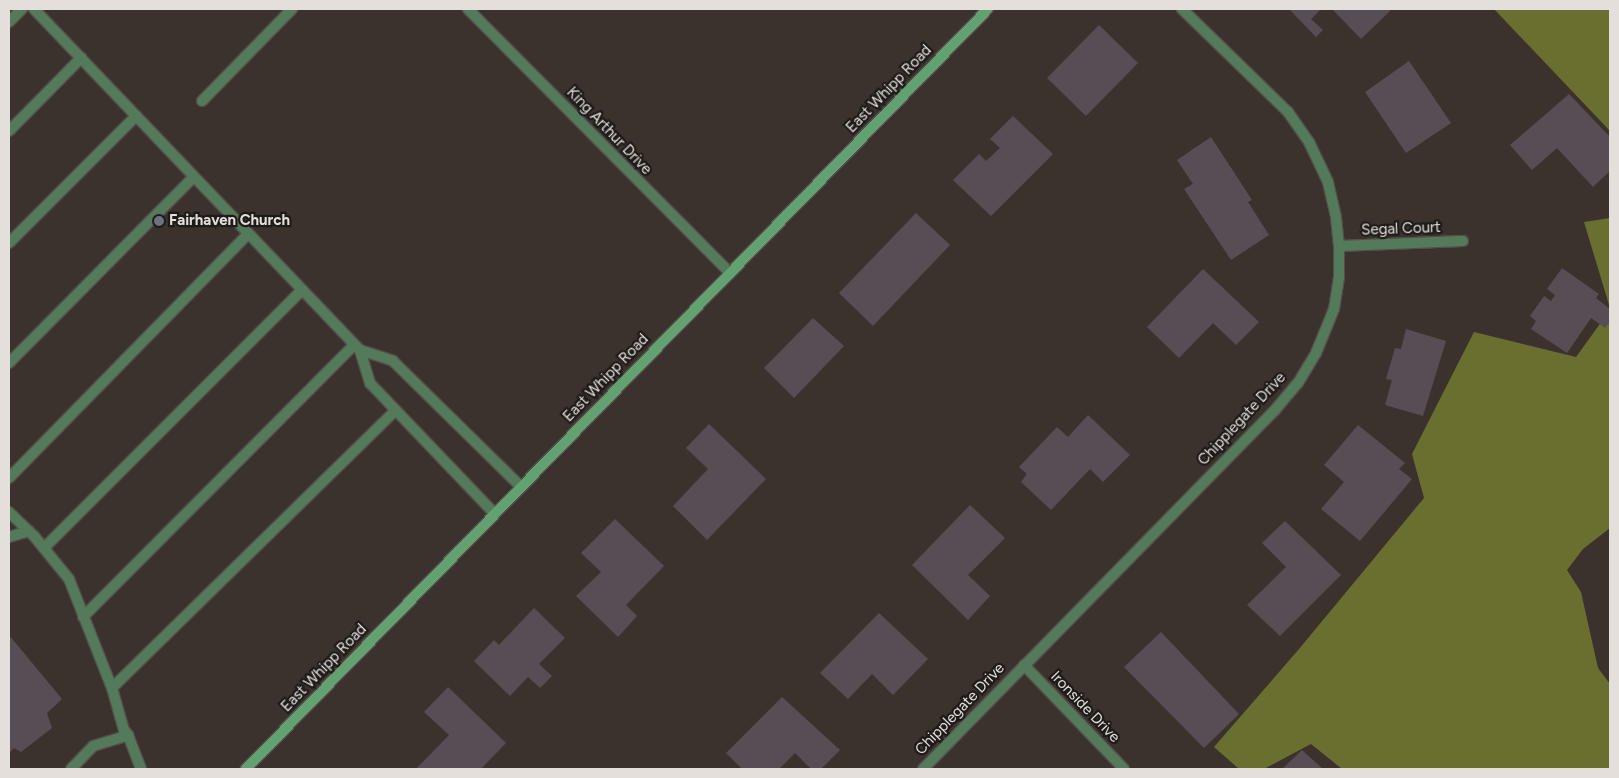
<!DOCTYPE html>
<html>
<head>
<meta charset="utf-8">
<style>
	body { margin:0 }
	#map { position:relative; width:1619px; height:778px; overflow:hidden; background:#3b322d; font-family:Figtree,sans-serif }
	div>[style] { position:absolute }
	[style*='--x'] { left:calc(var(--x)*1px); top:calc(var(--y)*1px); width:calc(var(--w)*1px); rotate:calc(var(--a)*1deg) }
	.forest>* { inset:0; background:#6a6f30 }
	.building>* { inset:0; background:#574e55 }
	.roads { filter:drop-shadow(1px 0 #564e49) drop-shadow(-1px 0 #564e49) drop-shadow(0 1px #564e49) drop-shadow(0 -1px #564e49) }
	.service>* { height:10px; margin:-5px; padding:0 5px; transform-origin:5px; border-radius:5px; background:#537b5b }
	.minor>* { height:10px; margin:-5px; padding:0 5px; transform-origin:5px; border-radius:5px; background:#537b5b }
	.secondary>* { height:10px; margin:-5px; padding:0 5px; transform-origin:5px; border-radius:5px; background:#62a270 }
	.dots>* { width:14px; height:14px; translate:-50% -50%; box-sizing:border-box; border:2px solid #1f1b19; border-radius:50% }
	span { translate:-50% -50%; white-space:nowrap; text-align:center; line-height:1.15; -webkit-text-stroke:4.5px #1f1b19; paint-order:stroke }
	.street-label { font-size:15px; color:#e5dfdc }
	.poi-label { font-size:15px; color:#e5dfdc; font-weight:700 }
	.left { translate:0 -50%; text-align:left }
	.frame { position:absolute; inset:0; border:10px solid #e5dfdc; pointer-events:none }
</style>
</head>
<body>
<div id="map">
	<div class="forest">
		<div style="clip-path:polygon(1494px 9px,1610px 9px,1610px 131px)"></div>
		<div style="clip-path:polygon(1610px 218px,1610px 308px,1584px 222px)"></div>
		<div style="clip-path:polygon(1610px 310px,1610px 528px,1583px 549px,1567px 570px,1581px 592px,1598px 668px,1610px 684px,1610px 769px,1342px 769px,1311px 744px,1264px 769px,1239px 769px,1214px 747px,1299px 649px,1424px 498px,1412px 454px,1474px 332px,1576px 357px)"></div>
	</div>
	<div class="building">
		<div style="clip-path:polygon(1289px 9px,1321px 9px,1311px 19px,1323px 30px,1316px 37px)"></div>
		<div style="clip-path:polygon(1332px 9px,1392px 9px,1361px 39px)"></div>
		<div style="clip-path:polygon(1099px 25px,1138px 63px,1086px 116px,1047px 78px)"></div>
		<div style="clip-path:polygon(1409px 61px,1451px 123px,1406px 153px,1365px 92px)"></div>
		<div style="clip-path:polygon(1569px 94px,1610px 137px,1610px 171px,1593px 187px,1557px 148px,1532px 170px,1510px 145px)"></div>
		<div style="clip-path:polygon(1013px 116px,1053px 154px,991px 216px,953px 180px,979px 154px,986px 161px,1000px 148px,990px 139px)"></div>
		<div style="clip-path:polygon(1211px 137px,1252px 200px,1248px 202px,1269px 235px,1231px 260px,1184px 189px,1193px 184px,1177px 160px)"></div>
		<div style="clip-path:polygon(916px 213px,950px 245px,873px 326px,839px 293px)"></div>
		<div style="clip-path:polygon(1562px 268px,1599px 294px,1596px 298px,1610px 309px,1610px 322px,1605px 328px,1591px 318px,1567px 353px,1531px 329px,1536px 321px,1530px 316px,1544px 296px,1551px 301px,1555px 295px,1547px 289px)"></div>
		<div style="clip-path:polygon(1203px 269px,1259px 322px,1236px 345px,1213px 323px,1179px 358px,1147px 327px)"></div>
		<div style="clip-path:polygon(813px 318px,844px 346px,794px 398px,764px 368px)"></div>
		<div style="clip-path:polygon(1406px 329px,1446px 341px,1423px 416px,1385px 405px,1392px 380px,1386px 379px,1395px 348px,1401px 349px)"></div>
		<div style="clip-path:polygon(1088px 415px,1130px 455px,1103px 482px,1090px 469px,1051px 510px,1021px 482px,1027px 474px,1019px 467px,1057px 427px,1068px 437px)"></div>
		<div style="clip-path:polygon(709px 424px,766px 479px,707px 540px,673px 506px,708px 469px,686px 448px)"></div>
		<div style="clip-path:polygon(1358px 425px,1405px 463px,1399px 469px,1412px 479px,1360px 541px,1321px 509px,1344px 482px,1324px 465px)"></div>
		<div style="clip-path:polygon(970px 505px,1005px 538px,968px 575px,990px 596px,968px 620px,912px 565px)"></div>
		<div style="clip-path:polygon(615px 519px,664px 566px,626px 605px,637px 616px,618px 637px,576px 596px,601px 572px,581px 553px)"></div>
		<div style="clip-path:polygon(1285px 521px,1341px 575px,1280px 636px,1247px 605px,1286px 567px,1262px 543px)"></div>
		<div style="clip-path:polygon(534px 608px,565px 638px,539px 664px,552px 676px,540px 688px,528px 677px,510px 696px,474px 661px,494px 640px,499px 645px)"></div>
		<div style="clip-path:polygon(879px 613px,928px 659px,893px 695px,872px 674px,848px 699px,820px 673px)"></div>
		<div style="clip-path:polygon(1161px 632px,1239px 714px,1204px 748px,1124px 667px)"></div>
		<div style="clip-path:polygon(9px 635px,62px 699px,47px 713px,52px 728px,21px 752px,14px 748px,9px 753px)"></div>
		<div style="clip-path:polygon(448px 687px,506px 743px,481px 769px,416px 769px,449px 735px,424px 712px)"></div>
		<div style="clip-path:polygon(782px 697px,840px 750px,821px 769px,811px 769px,795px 753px,779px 769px,742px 769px,726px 753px)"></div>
		<div style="clip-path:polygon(1302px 750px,1323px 769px,1282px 769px)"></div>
	</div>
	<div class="roads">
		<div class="service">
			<div style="--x:34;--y:9;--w:472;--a:46.3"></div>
			<div style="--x:9;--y:22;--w:18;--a:-45"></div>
			<div style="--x:9;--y:131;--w:103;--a:-45.4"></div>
			<div style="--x:9;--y:243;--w:180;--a:-45"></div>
			<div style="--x:9;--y:363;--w:262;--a:-45.2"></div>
			<div style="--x:9;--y:478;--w:342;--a:-45.6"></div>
			<div style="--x:9;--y:512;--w:35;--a:44"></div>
			<div style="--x:34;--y:536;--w:55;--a:50.9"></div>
			<div style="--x:69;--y:579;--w:117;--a:68.5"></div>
			<div style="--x:112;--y:688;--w:44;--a:74.1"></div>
			<div style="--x:124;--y:730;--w:6;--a:51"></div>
			<div style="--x:128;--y:735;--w:36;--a:69"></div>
			<div style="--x:495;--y:514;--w:181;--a:-133.7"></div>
			<div style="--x:370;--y:383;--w:34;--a:-107"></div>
			<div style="--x:360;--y:350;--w:35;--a:18"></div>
			<div style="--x:393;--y:361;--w:180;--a:44.5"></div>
			<div style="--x:9;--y:537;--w:21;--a:-17"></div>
			<div style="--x:44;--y:548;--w:365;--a:-45"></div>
			<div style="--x:83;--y:617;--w:384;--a:-45.1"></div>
			<div style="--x:112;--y:688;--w:397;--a:-44.4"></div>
			<div style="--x:71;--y:769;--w:32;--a:-46"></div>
			<div style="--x:93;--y:746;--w:37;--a:-17"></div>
		</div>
		<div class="minor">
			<div style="--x:468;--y:9;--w:372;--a:45.2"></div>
			<div style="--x:202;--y:101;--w:129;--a:-45.6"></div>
			<div style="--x:1339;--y:246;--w:124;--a:-2.3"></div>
			<div style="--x:1024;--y:665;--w:144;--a:46.1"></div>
			<div style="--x:923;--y:769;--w:503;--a:-45.56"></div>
			<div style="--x:1275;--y:410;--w:35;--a:-50"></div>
			<div style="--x:1298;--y:383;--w:35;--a:-59"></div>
			<div style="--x:1316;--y:353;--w:48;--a:-67.8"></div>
			<div style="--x:1334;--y:309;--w:33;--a:-81"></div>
			<div style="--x:1339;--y:276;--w:30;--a:-90"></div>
			<div style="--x:1339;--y:246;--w:29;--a:-96"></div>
			<div style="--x:1336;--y:217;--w:36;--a:-103"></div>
			<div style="--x:1328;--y:182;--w:44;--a:-115.4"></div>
			<div style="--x:1309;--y:142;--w:37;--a:-125"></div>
			<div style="--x:1288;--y:112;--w:148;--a:-135.8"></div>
		</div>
		<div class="secondary">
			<div style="--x:246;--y:769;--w:1062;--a:-45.69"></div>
		</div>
	</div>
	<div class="dots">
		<div style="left:159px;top:221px;background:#6b7280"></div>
	</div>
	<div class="street-label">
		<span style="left:889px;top:89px;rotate:-46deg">East Whipp Road</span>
		<span style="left:609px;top:131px;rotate:46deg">King Arthur Drive</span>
		<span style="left:1401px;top:229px;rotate:-2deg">Segal Court</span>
		<span style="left:606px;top:378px;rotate:-46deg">East Whipp Road</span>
		<span style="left:1242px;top:419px;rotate:-47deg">Chipplegate Drive</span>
		<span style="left:324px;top:668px;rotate:-46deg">East Whipp Road</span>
		<span style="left:1085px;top:707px;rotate:46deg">Ironside Drive</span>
		<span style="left:960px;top:709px;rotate:-46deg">Chipplegate Drive</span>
	</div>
	<div class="poi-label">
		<span class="left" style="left:169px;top:221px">Fairhaven Church</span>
	</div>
	<div class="frame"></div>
</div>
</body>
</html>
